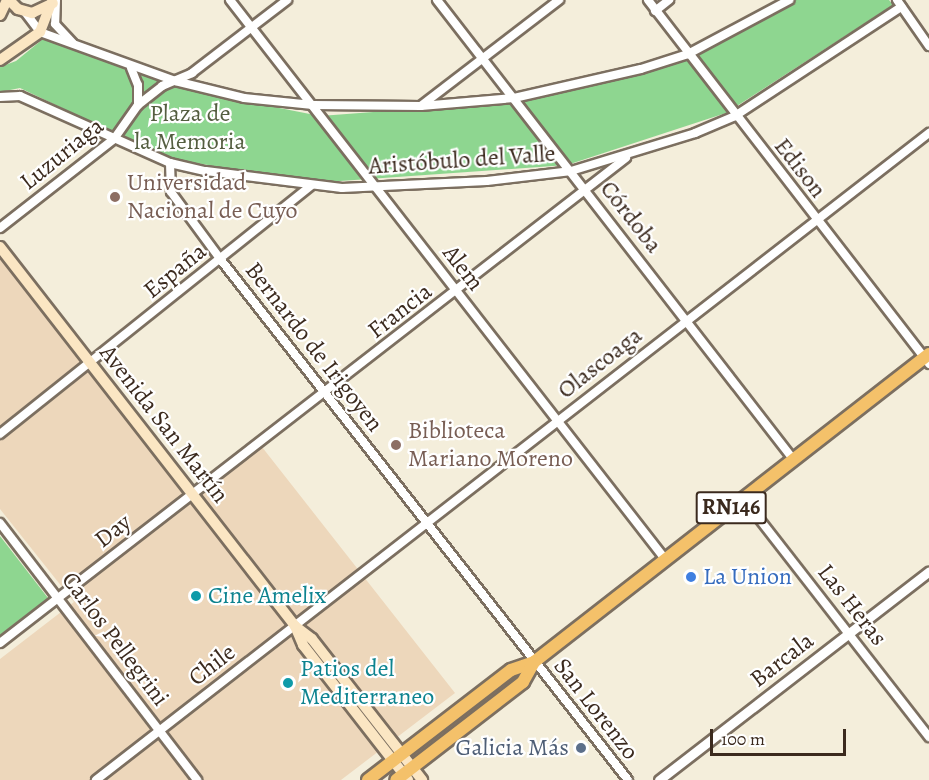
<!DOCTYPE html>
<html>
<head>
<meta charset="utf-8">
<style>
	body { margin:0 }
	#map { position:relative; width:929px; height:780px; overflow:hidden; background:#f4eedb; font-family:Alegreya,serif }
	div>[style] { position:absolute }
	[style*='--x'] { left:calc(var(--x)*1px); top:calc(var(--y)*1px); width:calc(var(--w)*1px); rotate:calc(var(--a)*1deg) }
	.built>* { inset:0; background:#edd7bb }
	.green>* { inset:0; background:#8ed690 }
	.roads { filter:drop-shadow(2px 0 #7c6f60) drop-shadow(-2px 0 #7c6f60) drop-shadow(0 2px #7c6f60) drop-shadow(0 -2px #7c6f60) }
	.minor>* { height:8px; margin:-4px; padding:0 4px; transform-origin:4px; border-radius:4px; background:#fff }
	.tertiary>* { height:9px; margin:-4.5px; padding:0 4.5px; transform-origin:4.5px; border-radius:4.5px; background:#fff }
	.secondary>* { height:10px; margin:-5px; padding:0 5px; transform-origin:5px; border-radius:5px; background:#fbe6c3 }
	.trunk>* { height:12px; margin:-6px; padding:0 6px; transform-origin:6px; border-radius:6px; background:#f4c16a }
	.dots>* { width:16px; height:16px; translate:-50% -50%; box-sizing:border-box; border:3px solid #fff; border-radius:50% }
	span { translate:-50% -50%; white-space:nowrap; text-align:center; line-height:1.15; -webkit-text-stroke:4.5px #fff; paint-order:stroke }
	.shield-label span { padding:2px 4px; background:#fff; border:2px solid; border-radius:4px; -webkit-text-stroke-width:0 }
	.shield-label { font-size:22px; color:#3b2a1e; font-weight:700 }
	.park-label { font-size:24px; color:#545e40 }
	.street-label { font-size:24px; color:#3b2a1e }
	.education-label { font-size:24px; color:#785e54 }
	.left { translate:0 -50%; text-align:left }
	.shop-label { font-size:24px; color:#366cbe }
	.culture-label { font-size:24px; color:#0d838f }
	.service-label { font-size:24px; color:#4e5e75 }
	.right { translate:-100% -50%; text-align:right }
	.scale { position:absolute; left:710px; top:729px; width:136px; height:27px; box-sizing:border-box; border:3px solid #3b2a1e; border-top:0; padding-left:8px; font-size:18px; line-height:21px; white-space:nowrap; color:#3b2a1e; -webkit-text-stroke:4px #fff; paint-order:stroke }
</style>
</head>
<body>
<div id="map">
	<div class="built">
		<div style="clip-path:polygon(0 254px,192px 499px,262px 447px,455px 693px,341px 780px,0 780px,0 659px,74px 602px,0 509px)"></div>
	</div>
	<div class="green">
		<div style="clip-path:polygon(791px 0,889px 0,893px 5px,726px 113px,567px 165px,312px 183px,167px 158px,20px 88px,0 92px,0 67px,16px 61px,43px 39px,179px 88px,320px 116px,521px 101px,691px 58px)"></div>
		<div style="clip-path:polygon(0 536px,48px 598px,0 635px)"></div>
	</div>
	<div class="roads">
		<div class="minor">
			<div style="--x:56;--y:0;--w:24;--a:92"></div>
			<div style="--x:55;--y:24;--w:26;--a:47"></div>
			<div style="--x:230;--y:0;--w:708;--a:52.11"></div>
			<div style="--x:437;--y:0;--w:581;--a:52.2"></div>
			<div style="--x:648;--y:0;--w:460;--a:52.3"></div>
			<div style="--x:897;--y:0;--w:56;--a:55.2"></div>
			<div style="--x:655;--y:11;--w:18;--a:-38"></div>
			<div style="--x:25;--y:12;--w:25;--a:53"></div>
			<div style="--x:40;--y:32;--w:144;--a:19.9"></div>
			<div style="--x:175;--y:81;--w:71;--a:13.8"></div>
			<div style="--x:244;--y:98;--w:69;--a:5.8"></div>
			<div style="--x:313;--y:105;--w:108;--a:0.5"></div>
			<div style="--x:421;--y:106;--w:93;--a:-4.9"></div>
			<div style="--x:514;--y:98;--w:130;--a:-12.9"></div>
			<div style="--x:641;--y:69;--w:49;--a:-17.7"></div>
			<div style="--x:688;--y:54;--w:115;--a:-28.1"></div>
			<div style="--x:131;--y:68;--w:18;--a:68"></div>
			<div style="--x:138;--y:85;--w:20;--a:90"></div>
			<div style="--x:0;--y:97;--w:20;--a:-3"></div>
			<div style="--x:20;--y:96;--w:164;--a:24.1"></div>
			<div style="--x:170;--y:163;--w:37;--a:13"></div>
			<div style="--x:206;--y:171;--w:137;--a:7.1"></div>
			<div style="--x:342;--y:188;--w:145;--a:-2.8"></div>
			<div style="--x:487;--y:181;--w:85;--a:-6.8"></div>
			<div style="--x:571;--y:171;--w:130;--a:-17"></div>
			<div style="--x:695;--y:133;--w:43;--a:-23"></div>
			<div style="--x:735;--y:116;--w:199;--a:-33.3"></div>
			<div style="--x:422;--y:105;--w:173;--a:-37.5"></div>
			<div style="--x:170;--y:163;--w:29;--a:88"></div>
			<div style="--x:171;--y:192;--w:84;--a:53.7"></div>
			<div style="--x:221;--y:260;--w:660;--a:51.95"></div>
			<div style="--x:0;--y:228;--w:145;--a:-38"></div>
			<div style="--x:114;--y:139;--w:42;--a:-54.8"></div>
			<div style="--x:138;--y:105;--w:31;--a:-38"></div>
			<div style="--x:162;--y:86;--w:33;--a:-23"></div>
			<div style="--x:192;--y:73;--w:120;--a:-37.5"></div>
			<div style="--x:0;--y:434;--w:398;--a:-38.6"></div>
			<div style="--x:743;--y:498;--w:303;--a:52.1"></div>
			<div style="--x:0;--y:523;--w:324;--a:52.5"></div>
			<div style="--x:0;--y:643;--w:792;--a:-37.77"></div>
			<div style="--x:96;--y:780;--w:1055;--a:-37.84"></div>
		</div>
		<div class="tertiary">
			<div style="--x:659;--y:780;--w:341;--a:-37.7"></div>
		</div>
		<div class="secondary">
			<div style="--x:9;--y:0;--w:13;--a:45"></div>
			<div style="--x:18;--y:9;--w:15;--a:16"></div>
			<div style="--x:32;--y:13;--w:23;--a:-25"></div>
			<div style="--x:0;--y:15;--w:17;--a:-65"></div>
			<div style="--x:0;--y:60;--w:49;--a:-35"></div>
			<div style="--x:40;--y:32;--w:30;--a:-69"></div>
			<div style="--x:0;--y:247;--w:480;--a:52.1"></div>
			<div style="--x:295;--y:626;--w:21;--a:37"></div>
			<div style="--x:312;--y:639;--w:179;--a:52"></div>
			<div style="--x:295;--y:626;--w:21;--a:67"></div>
			<div style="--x:303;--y:645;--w:171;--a:52.1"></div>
		</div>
		<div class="trunk">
			<div style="--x:534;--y:662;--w:501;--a:-37.95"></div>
			<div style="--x:368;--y:780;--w:180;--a:-37.6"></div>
			<div style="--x:511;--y:670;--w:24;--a:-19"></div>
			<div style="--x:534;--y:662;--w:23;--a:119"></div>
			<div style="--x:523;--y:682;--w:160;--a:142.3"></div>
		</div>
	</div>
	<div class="dots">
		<div style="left:115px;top:197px;background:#8d6e63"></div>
		<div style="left:396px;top:445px;background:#8d6e63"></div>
		<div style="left:691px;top:577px;background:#3f7fe0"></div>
		<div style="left:196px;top:596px;background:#0f9aa8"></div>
		<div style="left:288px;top:683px;background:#0f9aa8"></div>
		<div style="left:581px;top:748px;background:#5c6f8a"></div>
	</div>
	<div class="shield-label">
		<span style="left:731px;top:508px">RN146</span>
	</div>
	<div class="park-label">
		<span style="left:190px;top:128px">Plaza de<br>la Memoria</span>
	</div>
	<div class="street-label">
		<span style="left:62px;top:154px;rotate:-39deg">Luzuriaga</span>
		<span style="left:462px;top:160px;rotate:-4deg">Aristóbulo del Valle</span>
		<span style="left:800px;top:168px;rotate:52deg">Edison</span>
		<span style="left:631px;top:217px;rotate:52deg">Córdoba</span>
		<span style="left:463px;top:268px;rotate:52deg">Alem</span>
		<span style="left:175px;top:271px;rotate:-39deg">España</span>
		<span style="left:400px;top:311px;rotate:-38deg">Francia</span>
		<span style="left:314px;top:347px;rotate:52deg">Bernardo de Irigoyen</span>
		<span style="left:600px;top:363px;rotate:-38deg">Olascoaga</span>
		<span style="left:164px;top:424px;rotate:52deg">Avenida San Martín</span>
		<span style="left:113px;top:531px;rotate:-38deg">Day</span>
		<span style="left:852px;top:605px;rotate:52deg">Las Heras</span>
		<span style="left:115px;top:639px;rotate:53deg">Carlos Pellegrini</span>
		<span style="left:782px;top:660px;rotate:-38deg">Barcala</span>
		<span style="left:212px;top:665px;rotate:-38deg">Chile</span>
		<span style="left:596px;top:709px;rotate:52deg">San Lorenzo</span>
	</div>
	<div class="education-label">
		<span class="left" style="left:127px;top:197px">Universidad<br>Nacional de Cuyo</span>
		<span class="left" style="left:408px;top:445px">Biblioteca<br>Mariano Moreno</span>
	</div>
	<div class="shop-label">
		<span class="left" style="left:703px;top:577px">La Union</span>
	</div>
	<div class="culture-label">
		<span class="left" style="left:208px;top:596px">Cine Amelix</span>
		<span class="left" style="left:300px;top:683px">Patios del<br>Mediterraneo</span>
	</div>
	<div class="service-label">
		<span class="right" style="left:569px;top:748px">Galicia Más</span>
	</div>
	<div class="scale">100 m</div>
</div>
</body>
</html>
